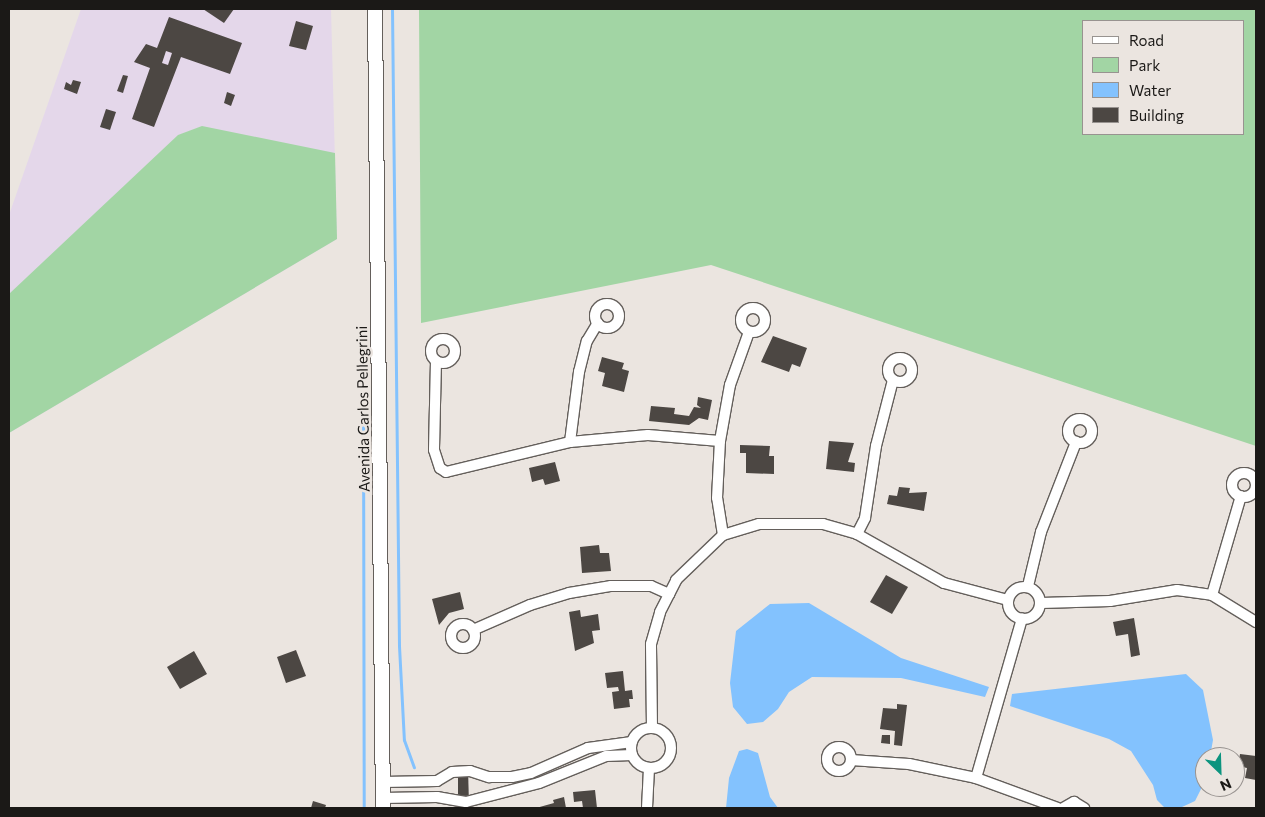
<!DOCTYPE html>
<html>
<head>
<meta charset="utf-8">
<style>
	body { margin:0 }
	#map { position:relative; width:1265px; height:817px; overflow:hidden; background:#ebe5e0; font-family:Commissioner,sans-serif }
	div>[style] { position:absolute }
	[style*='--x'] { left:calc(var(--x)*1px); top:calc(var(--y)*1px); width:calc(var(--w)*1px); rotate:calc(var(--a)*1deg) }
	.industrial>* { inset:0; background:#e4d7ea }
	.green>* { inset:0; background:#a2d5a4 }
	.water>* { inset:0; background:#83c2fe }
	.stream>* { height:3px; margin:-1.5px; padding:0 1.5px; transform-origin:1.5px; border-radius:1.5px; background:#83c2fe }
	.building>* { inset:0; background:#4c4743 }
	.roads { filter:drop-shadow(1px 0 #645f5b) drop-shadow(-1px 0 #645f5b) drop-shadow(0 1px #645f5b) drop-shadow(0 -1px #645f5b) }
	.minor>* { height:10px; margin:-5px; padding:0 5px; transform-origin:5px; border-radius:5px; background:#fff }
	.minor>.ring { margin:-5px; padding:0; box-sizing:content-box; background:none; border:10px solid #fff; border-radius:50% }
	.secondary>* { height:14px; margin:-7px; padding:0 7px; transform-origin:7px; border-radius:7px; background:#fff }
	span { translate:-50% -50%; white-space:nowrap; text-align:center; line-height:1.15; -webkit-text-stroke:5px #ebe5e0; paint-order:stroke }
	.street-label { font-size:15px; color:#1b1917 }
	.frame { position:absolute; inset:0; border:10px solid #1b1917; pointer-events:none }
	.legend { position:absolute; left:1082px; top:20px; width:162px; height:115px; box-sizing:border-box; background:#ebe5e0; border:1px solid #989390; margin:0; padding:6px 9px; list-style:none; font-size:15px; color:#1b1917 }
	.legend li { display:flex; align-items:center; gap:10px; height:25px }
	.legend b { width:25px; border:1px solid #989390 }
	.north { position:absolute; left:1195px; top:747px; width:50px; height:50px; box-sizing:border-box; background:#ebe5e0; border:1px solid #989390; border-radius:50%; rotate:156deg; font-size:14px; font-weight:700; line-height:20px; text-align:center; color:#1b1917 }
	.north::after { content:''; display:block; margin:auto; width:18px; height:22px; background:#0c947f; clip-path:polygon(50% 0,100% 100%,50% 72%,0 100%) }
</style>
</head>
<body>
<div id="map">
	<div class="industrial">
		<div style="clip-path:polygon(81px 9px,331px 9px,337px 239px,9px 433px,9px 215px)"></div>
	</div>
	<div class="green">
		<div style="clip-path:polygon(evenodd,419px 9px,1256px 9px,1256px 446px,711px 265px,421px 323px,419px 9px,1084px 21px,1244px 21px,1244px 134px,1084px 134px,1084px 21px)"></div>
		<div style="clip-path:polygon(202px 126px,335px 153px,337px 239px,9px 433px,9px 294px,178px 135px)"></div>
	</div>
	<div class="water">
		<div style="clip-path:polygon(809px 603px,901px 658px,989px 687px,985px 697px,901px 678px,812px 677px,789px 692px,778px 709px,763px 722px,747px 724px,733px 707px,730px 683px,736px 631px,770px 604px)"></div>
		<div style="clip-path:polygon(1186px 674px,1203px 690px,1213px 740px,1210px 757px,1205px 757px,1201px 789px,1195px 801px,1182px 807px,1164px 807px,1157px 800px,1153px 785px,1131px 751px,1109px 739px,1010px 706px,1012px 694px)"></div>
		<div style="clip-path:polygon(747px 749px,758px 753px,770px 797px,778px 808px,726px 808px,729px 778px,739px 751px)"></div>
	</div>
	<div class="stream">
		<div style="--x:392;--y:9;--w:637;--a:89.37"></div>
		<div style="--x:399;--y:646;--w:94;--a:87"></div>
		<div style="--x:404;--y:740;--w:29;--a:70"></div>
		<div style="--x:363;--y:392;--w:416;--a:89.9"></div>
	</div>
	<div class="building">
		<div style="clip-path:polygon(203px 9px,234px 9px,224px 23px)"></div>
		<div style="clip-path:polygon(evenodd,169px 17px,242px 43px,230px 74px,181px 57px,154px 127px,132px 119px,150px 68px,134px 62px,146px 44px,157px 48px,169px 17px,166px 51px,172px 53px,168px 65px,162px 63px,166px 51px)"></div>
		<div style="clip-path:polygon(296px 21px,313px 26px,306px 50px,289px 46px)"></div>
		<div style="clip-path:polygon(123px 75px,128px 76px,123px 93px,117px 91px)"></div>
		<div style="clip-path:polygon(73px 80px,81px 82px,77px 94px,64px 89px,66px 82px,71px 85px)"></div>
		<div style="clip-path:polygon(227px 92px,235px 95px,231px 106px,224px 103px)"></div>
		<div style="clip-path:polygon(106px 109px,116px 112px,110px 130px,100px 127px)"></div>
		<div style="clip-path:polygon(773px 336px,807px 348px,800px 367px,792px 364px,789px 372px,761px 362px)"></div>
		<div style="clip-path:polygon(602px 357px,624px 363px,622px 369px,629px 371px,624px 392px,602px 386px,605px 373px,598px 371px)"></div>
		<div style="clip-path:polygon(698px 397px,712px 400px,708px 420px,699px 418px,689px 425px,649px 421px,651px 406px,675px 408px,674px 414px,689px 416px,694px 407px,701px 408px,697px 405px)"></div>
		<div style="clip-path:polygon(829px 441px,854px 443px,848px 462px,855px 463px,854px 472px,826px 469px)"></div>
		<div style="clip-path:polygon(740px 445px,770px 446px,769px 456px,774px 456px,774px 474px,746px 473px,746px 453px,740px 453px)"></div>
		<div style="clip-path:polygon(555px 462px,560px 481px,545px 485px,543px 479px,532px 482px,529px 468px)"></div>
		<div style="clip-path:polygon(899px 487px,910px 488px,909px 493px,927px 492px,924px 511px,887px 504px,889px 495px,897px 496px)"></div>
		<div style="clip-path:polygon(599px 545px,600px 553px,609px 553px,611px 571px,582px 573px,580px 547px)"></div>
		<div style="clip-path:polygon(886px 575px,908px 587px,892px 614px,870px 602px)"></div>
		<div style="clip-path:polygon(460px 592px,464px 609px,449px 613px,439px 625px,432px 599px)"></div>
		<div style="clip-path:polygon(580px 610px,581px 617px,598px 614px,600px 630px,592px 631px,594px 643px,575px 651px,569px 612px)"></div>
		<div style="clip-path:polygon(1134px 618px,1140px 655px,1131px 657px,1128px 634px,1116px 636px,1113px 622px)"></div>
		<div style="clip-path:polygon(296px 650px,306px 676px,286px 683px,277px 657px)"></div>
		<div style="clip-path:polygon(194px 651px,207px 674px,180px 689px,167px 667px)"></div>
		<div style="clip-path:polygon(623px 671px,625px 691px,632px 690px,633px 699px,629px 699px,630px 707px,614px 709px,612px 692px,619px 691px,618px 687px,607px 688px,605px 673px)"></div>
		<div style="clip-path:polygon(897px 704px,907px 705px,902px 746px,894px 745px,895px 731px,880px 729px,883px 708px,897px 709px)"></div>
		<div style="clip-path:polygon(882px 735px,890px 735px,890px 744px,881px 743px)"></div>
		<div style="clip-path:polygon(1240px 754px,1256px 756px,1256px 780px,1245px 778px,1247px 768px,1238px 766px)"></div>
		<div style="clip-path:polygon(458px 768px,468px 768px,469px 805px,458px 806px)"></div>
		<div style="clip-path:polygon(595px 790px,597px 808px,583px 808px,582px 801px,574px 802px,573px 792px)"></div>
		<div style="clip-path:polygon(564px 797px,566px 808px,536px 808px,554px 803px,553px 800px)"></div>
		<div style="clip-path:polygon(313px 801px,326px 805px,325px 808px,311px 808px)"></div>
	</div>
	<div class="roads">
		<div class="minor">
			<div class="ring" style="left:595px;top:304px;width:14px;height:14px"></div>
			<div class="ring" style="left:741px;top:308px;width:14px;height:14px"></div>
			<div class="ring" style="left:431px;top:339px;width:14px;height:14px"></div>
			<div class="ring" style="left:888px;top:358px;width:14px;height:14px"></div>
			<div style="--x:436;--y:361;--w:89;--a:91.3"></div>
			<div style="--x:434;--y:450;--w:19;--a:72"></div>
			<div style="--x:440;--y:468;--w:7;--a:34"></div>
			<div style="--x:446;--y:472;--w:128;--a:-13.6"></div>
			<div style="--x:570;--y:442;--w:78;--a:-5.1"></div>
			<div style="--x:648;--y:435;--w:72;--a:4.8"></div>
			<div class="ring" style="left:1068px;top:419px;width:14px;height:14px"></div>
			<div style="--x:570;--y:442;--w:71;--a:-82.7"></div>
			<div style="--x:579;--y:372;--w:32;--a:-76"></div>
			<div style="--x:587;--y:341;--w:21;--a:-59"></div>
			<div class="ring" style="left:1232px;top:473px;width:14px;height:14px"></div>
			<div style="--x:857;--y:534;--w:18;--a:-63"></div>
			<div style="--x:865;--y:518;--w:73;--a:-81.3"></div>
			<div style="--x:876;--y:446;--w:68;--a:-75.6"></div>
			<div style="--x:723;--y:535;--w:37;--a:-99"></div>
			<div style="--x:717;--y:498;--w:57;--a:-87"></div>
			<div style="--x:720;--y:441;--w:57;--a:-79.9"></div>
			<div style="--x:730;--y:385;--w:56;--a:-70.3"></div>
			<div style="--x:1028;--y:586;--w:56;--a:-76.5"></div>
			<div style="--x:1041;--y:532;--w:97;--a:-68.7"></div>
			<div class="ring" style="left:1008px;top:587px;width:22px;height:22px"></div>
			<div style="--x:1212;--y:595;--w:103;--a:-73.7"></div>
			<div style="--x:1041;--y:603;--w:69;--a:-1.7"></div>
			<div style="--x:1110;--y:601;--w:68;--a:-9.3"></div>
			<div style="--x:1177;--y:590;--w:35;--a:8"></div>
			<div style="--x:1212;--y:595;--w:52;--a:31.5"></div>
			<div class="ring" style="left:451px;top:624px;width:14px;height:14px"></div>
			<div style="--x:473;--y:630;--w:62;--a:-23.7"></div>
			<div style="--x:530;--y:605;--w:41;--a:-17.1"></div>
			<div style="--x:569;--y:593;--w:43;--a:-9.5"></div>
			<div style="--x:611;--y:586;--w:40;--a:0"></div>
			<div style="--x:651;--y:586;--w:20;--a:24"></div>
			<div class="ring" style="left:631px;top:728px;width:30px;height:30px"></div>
			<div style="--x:652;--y:728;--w:84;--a:-90.7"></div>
			<div style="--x:651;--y:644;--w:33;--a:-74"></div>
			<div style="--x:660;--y:612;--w:36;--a:-63"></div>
			<div style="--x:676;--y:580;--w:65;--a:-43.8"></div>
			<div style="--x:723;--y:535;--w:38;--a:-17"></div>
			<div style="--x:759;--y:524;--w:64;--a:0"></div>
			<div style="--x:823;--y:524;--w:35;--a:16"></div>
			<div style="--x:857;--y:534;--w:100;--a:29.4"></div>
			<div style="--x:944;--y:583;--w:66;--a:14.9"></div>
			<div class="ring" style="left:827px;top:747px;width:14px;height:14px"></div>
			<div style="--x:851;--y:760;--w:58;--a:3.9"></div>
			<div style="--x:909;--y:764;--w:68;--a:11.8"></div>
			<div style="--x:976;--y:778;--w:87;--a:20.1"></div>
			<div style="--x:976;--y:778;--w:166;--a:-73.9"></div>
			<div style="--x:383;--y:782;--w:54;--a:-1.1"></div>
			<div style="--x:437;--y:781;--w:17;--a:-31"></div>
			<div style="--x:452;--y:772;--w:18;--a:-3"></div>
			<div style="--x:470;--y:771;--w:20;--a:18"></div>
			<div style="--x:489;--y:777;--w:23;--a:0"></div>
			<div style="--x:512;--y:777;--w:19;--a:-12"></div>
			<div style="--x:531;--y:773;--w:62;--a:-23.7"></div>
			<div style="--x:588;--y:748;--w:44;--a:-7.8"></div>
			<div style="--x:383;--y:798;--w:54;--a:-1.1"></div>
			<div style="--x:437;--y:797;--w:29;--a:10"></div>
			<div style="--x:466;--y:802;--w:75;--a:-14.6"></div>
			<div style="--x:539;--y:783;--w:72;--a:-21.9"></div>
			<div style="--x:606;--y:756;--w:26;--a:-2"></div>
			<div style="--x:647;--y:808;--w:40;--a:-87.1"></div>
			<div style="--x:1063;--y:808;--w:13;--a:-29"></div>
			<div style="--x:1074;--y:802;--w:12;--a:31"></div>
		</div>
		<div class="secondary">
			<div style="--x:375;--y:9;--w:799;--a:89.43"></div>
		</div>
	</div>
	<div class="street-label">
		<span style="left:363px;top:409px;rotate:-91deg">Avenida Carlos Pellegrini</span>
	</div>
	<div class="frame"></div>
	<ul class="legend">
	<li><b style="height:6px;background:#fff"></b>Road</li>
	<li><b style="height:14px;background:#a2d5a4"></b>Park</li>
	<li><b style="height:14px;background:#83c2fe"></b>Water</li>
	<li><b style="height:14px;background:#4c4743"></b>Building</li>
	</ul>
	<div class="north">N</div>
</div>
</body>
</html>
